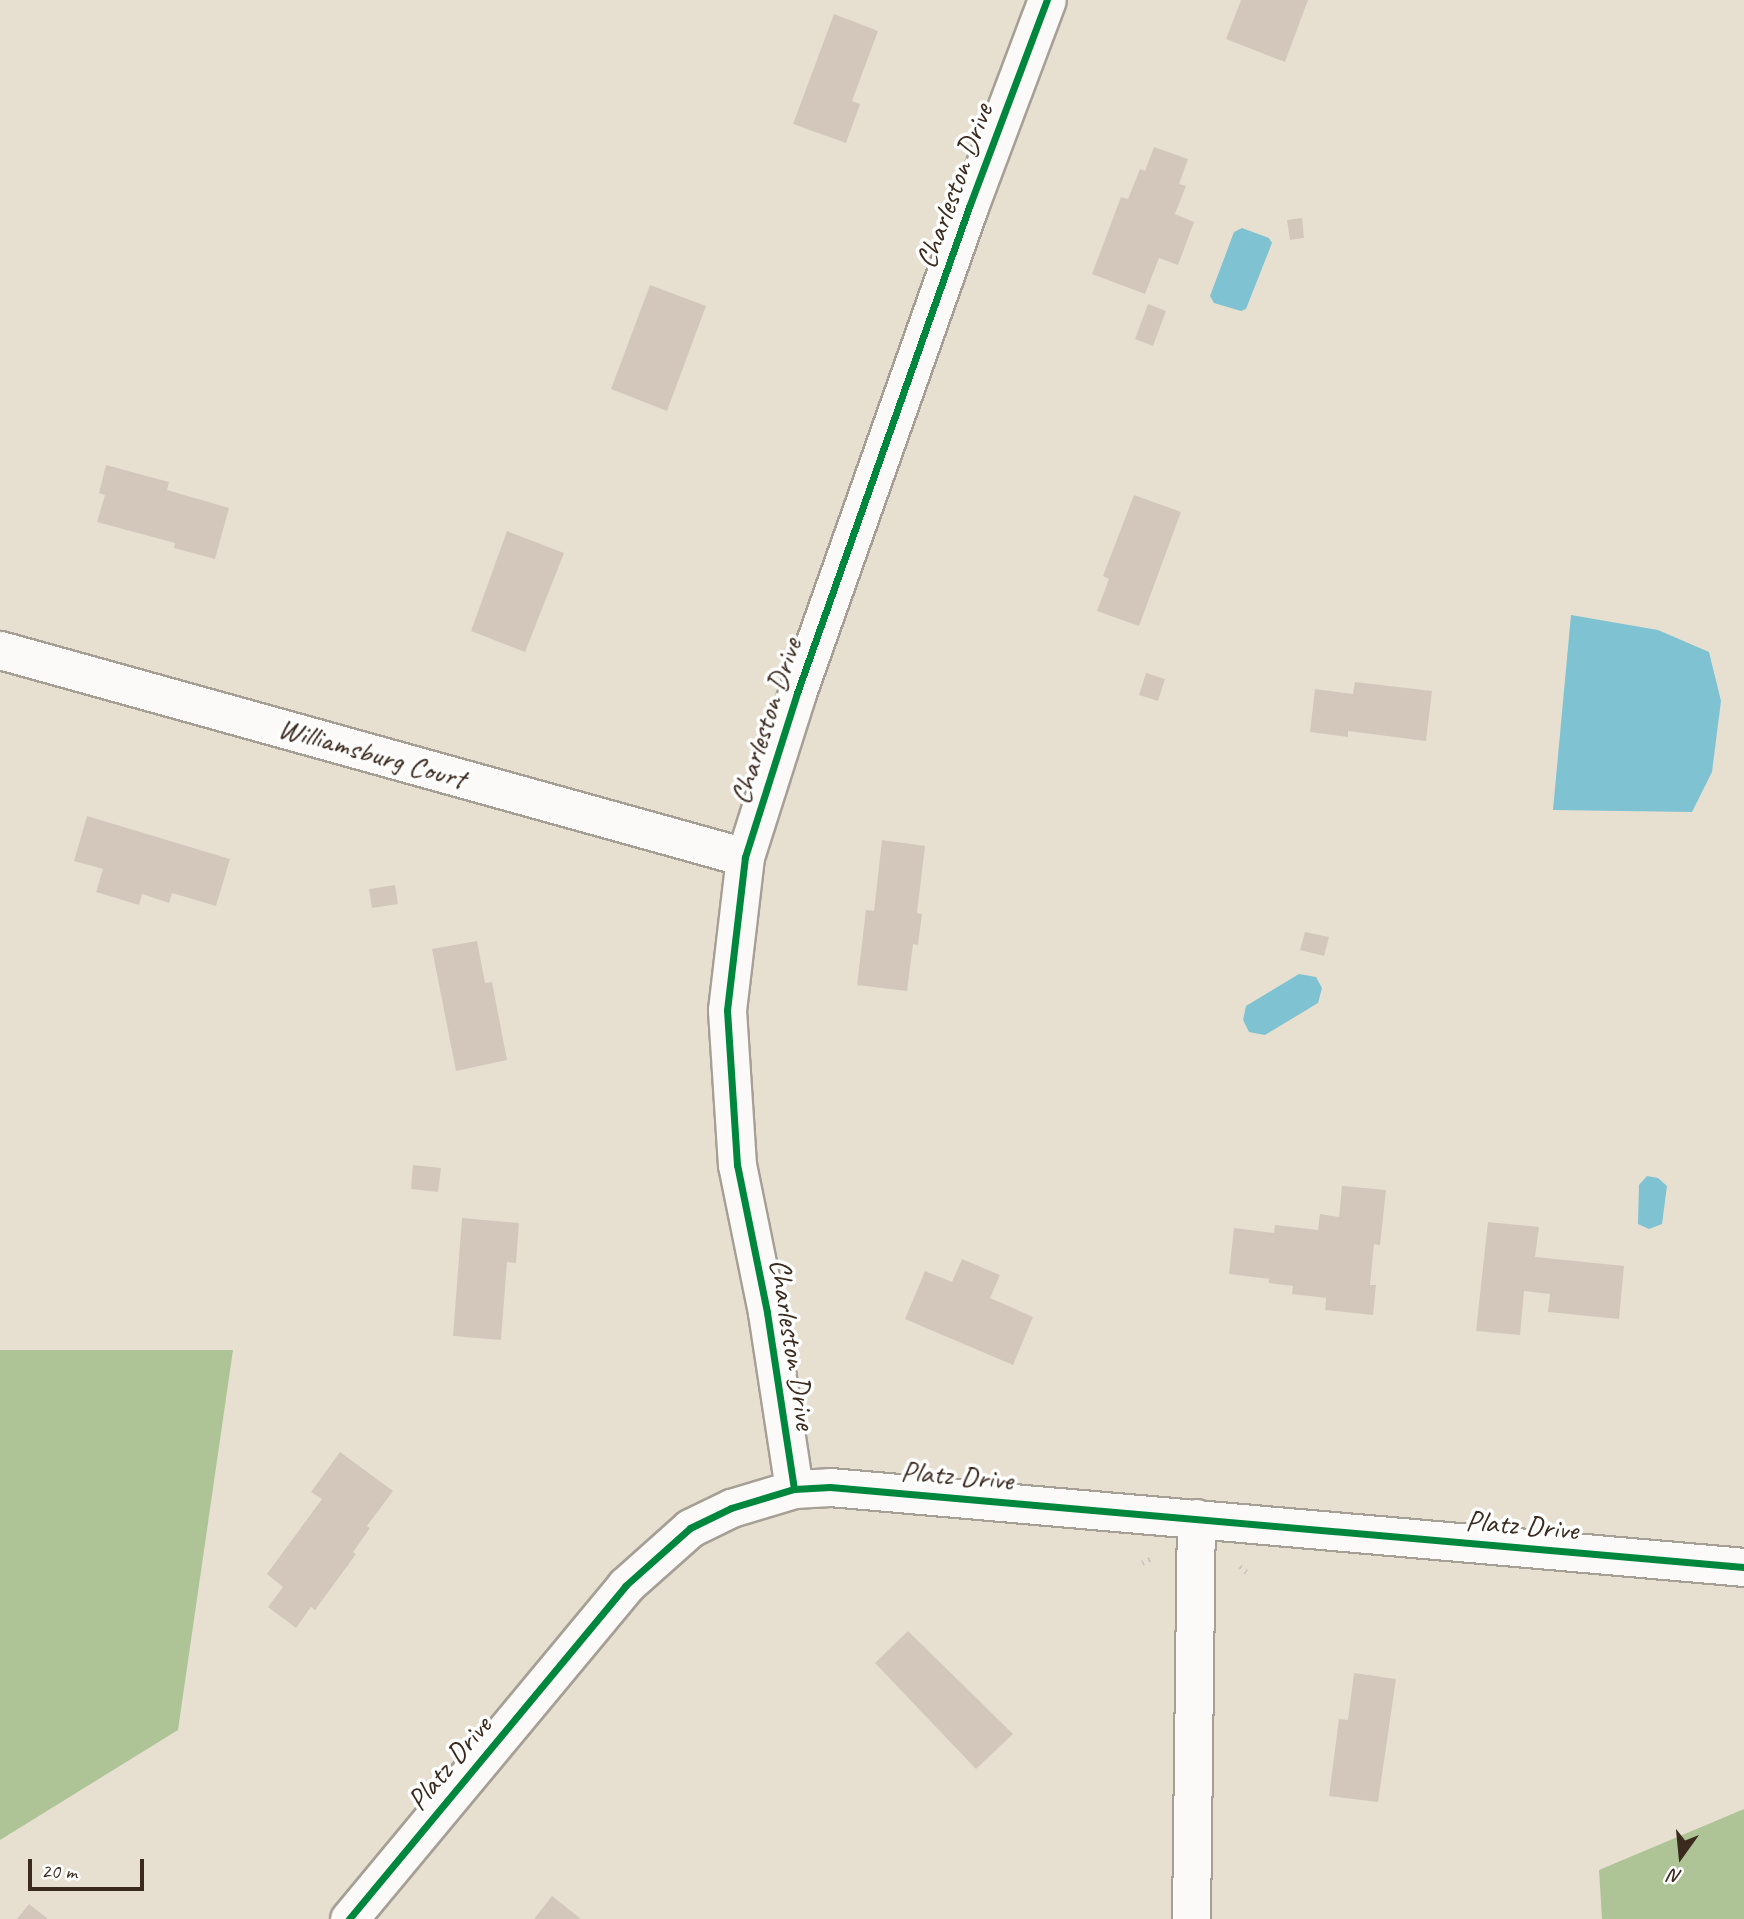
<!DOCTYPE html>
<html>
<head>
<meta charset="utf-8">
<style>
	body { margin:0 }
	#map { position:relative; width:1744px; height:1919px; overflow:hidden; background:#e7e0d1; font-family:Caveat,sans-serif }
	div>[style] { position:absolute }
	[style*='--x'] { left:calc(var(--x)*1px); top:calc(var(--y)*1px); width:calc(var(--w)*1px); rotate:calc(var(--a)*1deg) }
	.forest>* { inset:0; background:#aec497 }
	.water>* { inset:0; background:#7fc2d2 }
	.building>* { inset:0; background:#d3c7bc }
	.path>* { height:4.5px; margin-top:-2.25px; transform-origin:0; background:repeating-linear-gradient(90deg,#cbc8c3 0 2px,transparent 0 7px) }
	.roads { filter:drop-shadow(2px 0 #a69f95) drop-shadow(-2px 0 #a69f95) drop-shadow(0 2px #a69f95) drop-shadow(0 -2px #a69f95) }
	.minor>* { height:37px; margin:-18.5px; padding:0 18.5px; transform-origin:18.5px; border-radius:18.5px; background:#fbfaf8 }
	.cycleway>* { height:7px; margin:-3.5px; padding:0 3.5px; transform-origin:3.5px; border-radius:3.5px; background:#00873e }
	span { translate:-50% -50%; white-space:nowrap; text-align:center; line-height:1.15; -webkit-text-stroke:7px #fff; paint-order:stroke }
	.street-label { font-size:30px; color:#3b2a1e }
	.north { position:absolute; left:1646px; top:1821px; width:70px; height:70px; -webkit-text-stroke:5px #fff; paint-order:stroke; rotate:195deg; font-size:19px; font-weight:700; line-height:28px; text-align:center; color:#3b2a1e }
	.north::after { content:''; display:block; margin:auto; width:24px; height:32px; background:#3b2a1e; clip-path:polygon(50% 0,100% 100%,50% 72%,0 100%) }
	.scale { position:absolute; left:28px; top:1859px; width:116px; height:32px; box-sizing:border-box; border:4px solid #3b2a1e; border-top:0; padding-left:9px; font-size:21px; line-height:24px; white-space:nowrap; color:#3b2a1e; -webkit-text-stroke:5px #fff; paint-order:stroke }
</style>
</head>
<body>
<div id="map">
	<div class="forest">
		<div style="clip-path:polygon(0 1350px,233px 1350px,178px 1730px,0 1840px)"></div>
		<div style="clip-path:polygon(1744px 1809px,1744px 1919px,1602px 1919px,1599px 1870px)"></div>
	</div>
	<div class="water">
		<div style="clip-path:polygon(1242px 228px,1269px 238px,1272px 243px,1246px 309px,1241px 311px,1214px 303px,1210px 296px,1234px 232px)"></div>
		<div style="clip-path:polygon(1571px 615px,1658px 630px,1709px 652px,1721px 701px,1712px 772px,1692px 812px,1553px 810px)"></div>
		<div style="clip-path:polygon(1299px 974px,1316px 977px,1322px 988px,1318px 1003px,1265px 1035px,1249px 1032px,1243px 1020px,1246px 1006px)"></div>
		<div style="clip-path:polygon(1647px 1176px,1658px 1178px,1667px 1186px,1662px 1224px,1649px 1229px,1638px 1224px,1639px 1185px)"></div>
	</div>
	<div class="building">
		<div style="clip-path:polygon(1241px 0,1308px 0,1285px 62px,1226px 39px)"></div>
		<div style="clip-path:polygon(834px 14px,878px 31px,852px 101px,860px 104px,846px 143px,793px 124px)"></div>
		<div style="clip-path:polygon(1154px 147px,1188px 159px,1179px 184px,1186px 186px,1175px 214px,1194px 222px,1178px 265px,1159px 258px,1145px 294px,1092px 274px,1121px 197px,1128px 199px,1140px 169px,1145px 171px)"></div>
		<div style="clip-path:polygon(1302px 218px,1304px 238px,1290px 240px,1287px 220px)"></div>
		<div style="clip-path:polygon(650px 285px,706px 306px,667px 411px,611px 389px)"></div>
		<div style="clip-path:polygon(1148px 304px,1166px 311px,1153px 346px,1135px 339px)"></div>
		<div style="clip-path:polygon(106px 465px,169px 482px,167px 490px,229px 508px,215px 559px,174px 548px,175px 543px,97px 522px,105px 495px,99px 493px)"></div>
		<div style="clip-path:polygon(1134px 495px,1181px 512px,1139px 626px,1097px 611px,1109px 579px,1103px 576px)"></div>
		<div style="clip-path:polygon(507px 531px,564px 553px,525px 652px,471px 631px)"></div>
		<div style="clip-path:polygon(1146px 673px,1165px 679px,1158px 701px,1139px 695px)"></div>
		<div style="clip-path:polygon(1355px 682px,1432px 691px,1426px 741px,1348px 731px,1348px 737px,1310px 732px,1315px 689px,1353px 694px)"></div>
		<div style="clip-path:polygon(87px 816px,230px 859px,216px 906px,172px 893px,169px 903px,142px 894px,139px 905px,96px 892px,103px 869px,74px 861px)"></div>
		<div style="clip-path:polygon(882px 840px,925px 846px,917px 913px,922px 914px,918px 945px,913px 944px,907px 991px,857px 985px,866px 910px,874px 911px)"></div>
		<div style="clip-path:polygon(395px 885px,398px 904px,372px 908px,369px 889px)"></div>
		<div style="clip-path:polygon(1305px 932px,1329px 937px,1324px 956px,1300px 950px)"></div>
		<div style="clip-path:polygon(477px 941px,485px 983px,492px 982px,507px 1060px,456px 1071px,432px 949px)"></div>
		<div style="clip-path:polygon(413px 1165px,441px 1168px,438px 1192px,411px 1189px)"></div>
		<div style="clip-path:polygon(1342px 1186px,1386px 1190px,1380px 1245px,1374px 1244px,1370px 1285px,1376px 1285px,1373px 1315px,1325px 1310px,1326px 1298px,1292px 1294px,1293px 1286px,1269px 1283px,1269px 1279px,1229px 1274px,1234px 1228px,1274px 1233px,1275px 1225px,1318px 1230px,1320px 1214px,1339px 1217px)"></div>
		<div style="clip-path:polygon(462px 1218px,519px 1223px,516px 1263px,507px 1262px,501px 1340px,453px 1336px)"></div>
		<div style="clip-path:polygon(1488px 1222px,1539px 1227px,1535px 1257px,1624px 1266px,1619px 1319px,1548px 1312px,1550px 1294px,1524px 1291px,1520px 1335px,1476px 1331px)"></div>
		<div style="clip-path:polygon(962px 1259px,1000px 1275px,990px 1298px,1033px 1317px,1013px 1365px,905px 1319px,925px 1271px,952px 1282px)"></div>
		<div style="clip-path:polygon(340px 1452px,393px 1491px,367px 1526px,370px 1528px,353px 1552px,356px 1554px,315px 1610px,311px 1607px,296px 1628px,268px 1607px,283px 1587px,267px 1574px,322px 1499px,311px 1492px)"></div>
		<div style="clip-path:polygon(908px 1631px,1013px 1734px,976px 1769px,875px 1663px)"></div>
		<div style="clip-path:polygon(1354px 1673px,1396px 1679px,1378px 1802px,1329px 1796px,1339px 1719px,1348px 1720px)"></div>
		<div style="clip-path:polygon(552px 1896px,581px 1919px,534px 1919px)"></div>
		<div style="clip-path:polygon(29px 1904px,48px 1919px,17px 1919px)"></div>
	</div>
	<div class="path">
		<div style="--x:1142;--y:1563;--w:13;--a:-27"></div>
		<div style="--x:1240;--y:1566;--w:12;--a:42"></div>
	</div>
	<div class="roads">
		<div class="minor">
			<div style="--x:0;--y:650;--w:773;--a:15.53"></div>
			<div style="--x:794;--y:1489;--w:179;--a:-98.7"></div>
			<div style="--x:767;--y:1312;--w:150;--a:-101.5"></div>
			<div style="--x:737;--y:1165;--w:155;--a:-93.7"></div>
			<div style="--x:727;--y:1010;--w:154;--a:-83.3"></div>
			<div style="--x:745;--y:857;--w:172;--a:-72.4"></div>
			<div style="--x:797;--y:693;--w:516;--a:-70.51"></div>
			<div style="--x:969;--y:207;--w:221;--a:-69.4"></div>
			<div style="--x:349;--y:1919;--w:433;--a:-50.3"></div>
			<div style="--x:625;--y:1586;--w:87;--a:-41.7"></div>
			<div style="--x:690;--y:1528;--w:46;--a:-26"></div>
			<div style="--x:731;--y:1508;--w:66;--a:-16.8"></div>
			<div style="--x:794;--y:1489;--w:36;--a:-3"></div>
			<div style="--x:830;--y:1487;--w:917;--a:5"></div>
			<div style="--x:1191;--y:1919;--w:401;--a:-89.3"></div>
		</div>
	</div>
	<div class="cycleway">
		<div style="--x:794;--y:1489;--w:179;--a:-98.7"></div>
		<div style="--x:767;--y:1312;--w:150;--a:-101.5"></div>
		<div style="--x:737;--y:1165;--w:155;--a:-93.7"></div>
		<div style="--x:727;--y:1010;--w:154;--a:-83.3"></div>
		<div style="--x:745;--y:857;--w:172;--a:-72.4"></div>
		<div style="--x:797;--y:693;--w:516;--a:-70.51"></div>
		<div style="--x:969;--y:207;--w:221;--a:-69.4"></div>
		<div style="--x:349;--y:1919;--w:433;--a:-50.3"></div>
		<div style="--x:625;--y:1586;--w:87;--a:-41.7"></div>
		<div style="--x:690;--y:1528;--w:46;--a:-26"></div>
		<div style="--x:731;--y:1508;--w:66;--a:-16.8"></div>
		<div style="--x:794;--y:1489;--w:36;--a:-3"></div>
		<div style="--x:830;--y:1487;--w:917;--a:5"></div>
	</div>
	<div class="street-label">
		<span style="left:954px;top:186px;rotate:-70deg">Charleston Drive</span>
		<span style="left:765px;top:721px;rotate:-72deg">Charleston Drive</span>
		<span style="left:372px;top:753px;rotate:16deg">Williamsburg Court</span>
		<span style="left:793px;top:1344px;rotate:81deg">Charleston Drive</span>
		<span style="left:957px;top:1475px;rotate:5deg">Platz Drive</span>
		<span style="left:1522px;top:1525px;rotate:5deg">Platz Drive</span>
		<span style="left:449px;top:1763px;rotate:-50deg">Platz Drive</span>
	</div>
	<div class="north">N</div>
	<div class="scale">20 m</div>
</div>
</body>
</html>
